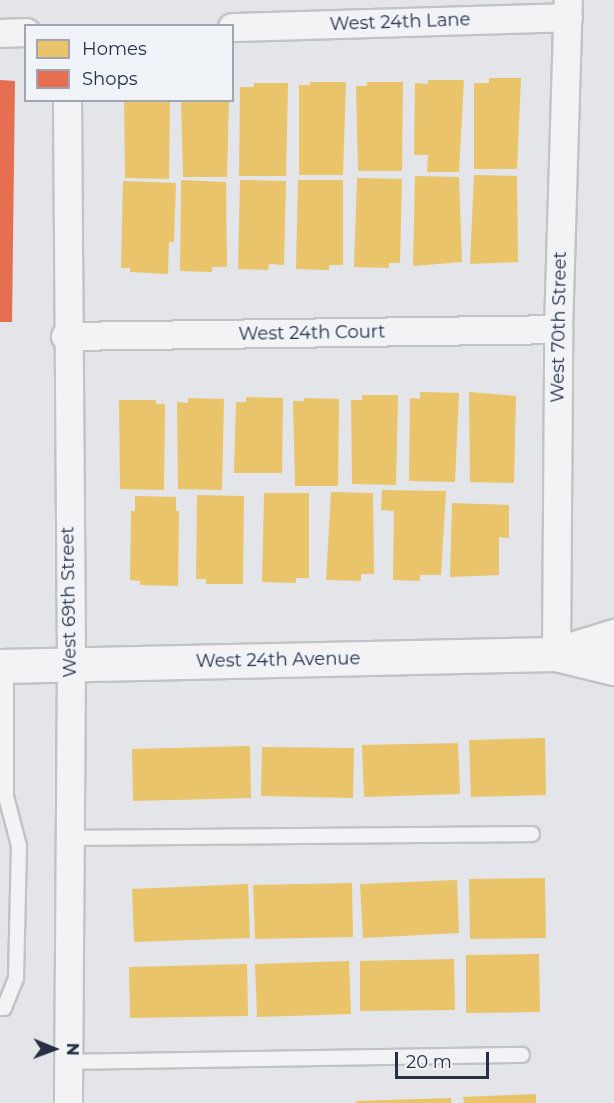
<!DOCTYPE html>
<html>
<head>
<meta charset="utf-8">
<style>
	body { margin:0 }
	#map { position:relative; width:614px; height:1103px; overflow:hidden; background:#e3e5e8; font-family:Montserrat,sans-serif }
	div>[style] { position:absolute }
	[style*='--x'] { left:calc(var(--x)*1px); top:calc(var(--y)*1px); width:calc(var(--w)*1px); rotate:calc(var(--a)*1deg) }
	.homes>* { inset:0; background:#e9c46a }
	.shops>* { inset:0; background:#e76f51 }
	.roads { filter:drop-shadow(2px 0 #c1c3c6) drop-shadow(-2px 0 #c1c3c6) drop-shadow(0 2px #c1c3c6) drop-shadow(0 -2px #c1c3c6) }
	.service>* { height:14px; margin:-7px; padding:0 7px; transform-origin:7px; border-radius:7px; background:#f3f3f5 }
	.minor>* { height:27px; margin:-13.5px; padding:0 13.5px; transform-origin:13.5px; border-radius:13.5px; background:#f3f3f5 }
	.tertiary>* { height:33px; margin:-16.5px; padding:0 16.5px; transform-origin:16.5px; border-radius:16.5px; background:#f3f3f5 }
	span { translate:-50% -50%; white-space:nowrap; text-align:center; line-height:1.15; -webkit-text-stroke:6px #f0f3f8; paint-order:stroke }
	.street-label { font-size:18px; color:#273045 }
	.legend { position:absolute; left:24px; top:24px; width:210px; height:78px; box-sizing:border-box; background:#f0f3f8; border:2px solid #a0a5b0; margin:0; padding:8px 10px; list-style:none; font-size:18px; color:#273045 }
	.legend li { display:flex; align-items:center; gap:12px; height:30px }
	.legend b { width:30px; border:2px solid #a0a5b0 }
	.north { position:absolute; left:24px; top:1019px; width:60px; height:60px; -webkit-text-stroke:4px #f0f3f8; paint-order:stroke; rotate:91deg; font-size:16px; font-weight:700; line-height:24px; text-align:center; color:#273045 }
	.north::after { content:''; display:block; margin:auto; width:21px; height:27px; background:#273045; clip-path:polygon(50% 0,100% 100%,50% 72%,0 100%) }
	.scale { position:absolute; left:395px; top:1052px; width:94px; height:27px; box-sizing:border-box; border:3px solid #273045; border-top:0; padding-left:8px; font-size:18px; line-height:21px; white-space:nowrap; color:#273045; -webkit-text-stroke:4px #f0f3f8; paint-order:stroke }
</style>
</head>
<body>
<div id="map">
	<div class="homes">
		<div style="clip-path:polygon(489px 78px,521px 78px,517px 169px,474px 169px,474px 83px,489px 83px)"></div>
		<div style="clip-path:polygon(428px 80px,464px 80px,459px 172px,427px 172px,428px 155px,414px 155px,415px 83px,428px 84px)"></div>
		<div style="clip-path:polygon(310px 82px,346px 82px,343px 175px,299px 175px,299px 85px,310px 85px)"></div>
		<div style="clip-path:polygon(367px 82px,403px 82px,402px 171px,358px 171px,356px 86px,367px 86px)"></div>
		<div style="clip-path:polygon(254px 83px,288px 83px,286px 176px,239px 176px,240px 87px,254px 87px)"></div>
		<div style="clip-path:polygon(124px 100px,170px 100px,169px 179px,125px 178px)"></div>
		<div style="clip-path:polygon(181px 100px,229px 100px,227px 177px,183px 177px)"></div>
		<div style="clip-path:polygon(474px 175px,517px 176px,518px 262px,470px 264px)"></div>
		<div style="clip-path:polygon(415px 176px,459px 177px,462px 262px,413px 266px)"></div>
		<div style="clip-path:polygon(357px 178px,402px 179px,400px 263px,389px 263px,389px 268px,354px 267px)"></div>
		<div style="clip-path:polygon(181px 180px,226px 182px,227px 267px,212px 267px,212px 272px,180px 271px)"></div>
		<div style="clip-path:polygon(298px 180px,343px 180px,343px 265px,329px 265px,329px 270px,296px 269px)"></div>
		<div style="clip-path:polygon(123px 181px,176px 183px,174px 242px,169px 242px,168px 274px,130px 272px,130px 268px,121px 268px)"></div>
		<div style="clip-path:polygon(286px 181px,284px 265px,269px 264px,268px 270px,238px 269px,240px 180px)"></div>
		<div style="clip-path:polygon(420px 392px,459px 393px,455px 482px,409px 481px,410px 398px,420px 399px)"></div>
		<div style="clip-path:polygon(469px 392px,516px 396px,514px 483px,470px 482px)"></div>
		<div style="clip-path:polygon(362px 395px,398px 395px,396px 485px,352px 484px,351px 400px,362px 400px)"></div>
		<div style="clip-path:polygon(246px 397px,283px 398px,282px 473px,234px 473px,236px 402px,246px 402px)"></div>
		<div style="clip-path:polygon(188px 398px,224px 399px,222px 490px,178px 489px,177px 402px,188px 403px)"></div>
		<div style="clip-path:polygon(304px 398px,339px 399px,338px 486px,295px 486px,293px 401px,304px 401px)"></div>
		<div style="clip-path:polygon(119px 400px,156px 400px,156px 404px,165px 404px,164px 490px,120px 489px)"></div>
		<div style="clip-path:polygon(382px 490px,446px 491px,441px 575px,420px 575px,420px 581px,393px 580px,394px 511px,381px 510px)"></div>
		<div style="clip-path:polygon(331px 492px,373px 493px,374px 574px,361px 574px,361px 581px,326px 580px)"></div>
		<div style="clip-path:polygon(264px 493px,309px 493px,309px 578px,296px 578px,296px 583px,262px 582px)"></div>
		<div style="clip-path:polygon(197px 495px,244px 496px,243px 584px,206px 584px,206px 579px,196px 579px)"></div>
		<div style="clip-path:polygon(135px 496px,176px 497px,176px 511px,179px 511px,178px 586px,140px 585px,140px 581px,130px 580px,131px 511px,135px 511px)"></div>
		<div style="clip-path:polygon(452px 503px,509px 505px,509px 538px,499px 537px,499px 575px,450px 577px)"></div>
		<div style="clip-path:polygon(545px 738px,546px 795px,471px 797px,469px 740px)"></div>
		<div style="clip-path:polygon(458px 743px,460px 794px,364px 797px,362px 745px)"></div>
		<div style="clip-path:polygon(250px 746px,251px 798px,133px 801px,132px 749px)"></div>
		<div style="clip-path:polygon(262px 747px,354px 748px,353px 798px,261px 796px)"></div>
		<div style="clip-path:polygon(545px 878px,546px 938px,470px 939px,469px 879px)"></div>
		<div style="clip-path:polygon(457px 880px,459px 933px,363px 938px,360px 884px)"></div>
		<div style="clip-path:polygon(352px 883px,353px 937px,255px 939px,253px 885px)"></div>
		<div style="clip-path:polygon(248px 884px,250px 938px,134px 942px,132px 889px)"></div>
		<div style="clip-path:polygon(539px 954px,540px 1012px,466px 1013px,466px 955px)"></div>
		<div style="clip-path:polygon(454px 959px,455px 1010px,360px 1011px,360px 961px)"></div>
		<div style="clip-path:polygon(349px 961px,351px 1014px,257px 1017px,255px 964px)"></div>
		<div style="clip-path:polygon(247px 964px,248px 1016px,130px 1018px,129px 967px)"></div>
		<div style="clip-path:polygon(536px 1094px,536px 1103px,464px 1103px,463px 1097px)"></div>
		<div style="clip-path:polygon(451px 1098px,451px 1103px,356px 1103px,356px 1101px)"></div>
	</div>
	<div class="shops">
		<div style="clip-path:polygon(0 80px,15px 81px,12px 322px,0 322px)"></div>
	</div>
	<div class="roads">
		<div class="service">
			<div style="--x:70;--y:838;--w:462;--a:-0.5"></div>
			<div style="--x:0;--y:1008;--w:4;--a:0"></div>
			<div style="--x:4;--y:1008;--w:32;--a:-68"></div>
			<div style="--x:16;--y:978;--w:132;--a:-88.7"></div>
			<div style="--x:19;--y:846;--w:52;--a:-104.6"></div>
			<div style="--x:6;--y:796;--w:130;--a:-90"></div>
			<div style="--x:68;--y:1062;--w:454;--a:-0.9"></div>
		</div>
		<div class="minor">
			<div style="--x:232;--y:27;--w:336;--a:-1.7"></div>
			<div style="--x:0;--y:33;--w:26;--a:-2"></div>
			<div style="--x:67;--y:100;--w:564;--a:89.59"></div>
			<div style="--x:71;--y:664;--w:439;--a:90.4"></div>
			<div style="--x:65;--y:336;--w:493;--a:-0.8"></div>
			<div style="--x:556;--y:654;--w:325;--a:-89.6"></div>
			<div style="--x:558;--y:329;--w:329;--a:-88.3"></div>
		</div>
		<div class="tertiary">
			<div style="--x:556;--y:654;--w:61;--a:-17.2"></div>
			<div style="--x:0;--y:666;--w:556;--a:-1.24"></div>
			<div style="--x:556;--y:654;--w:60;--a:13.6"></div>
		</div>
	</div>
	<div class="street-label">
		<span style="left:400px;top:22px;rotate:-2deg">West 24th Lane</span>
		<span style="left:559px;top:327px;rotate:-89deg">West 70th Street</span>
		<span style="left:312px;top:333px;rotate:-1deg">West 24th Court</span>
		<span style="left:69px;top:602px;rotate:-91deg">West 69th Street</span>
		<span style="left:278px;top:660px;rotate:-1deg">West 24th Avenue</span>
	</div>
	<ul class="legend">
	<li><b style="height:16px;background:#e9c46a"></b>Homes</li>
	<li><b style="height:16px;background:#e76f51"></b>Shops</li>
	</ul>
	<div class="north">N</div>
	<div class="scale">20 m</div>
</div>
</body>
</html>
